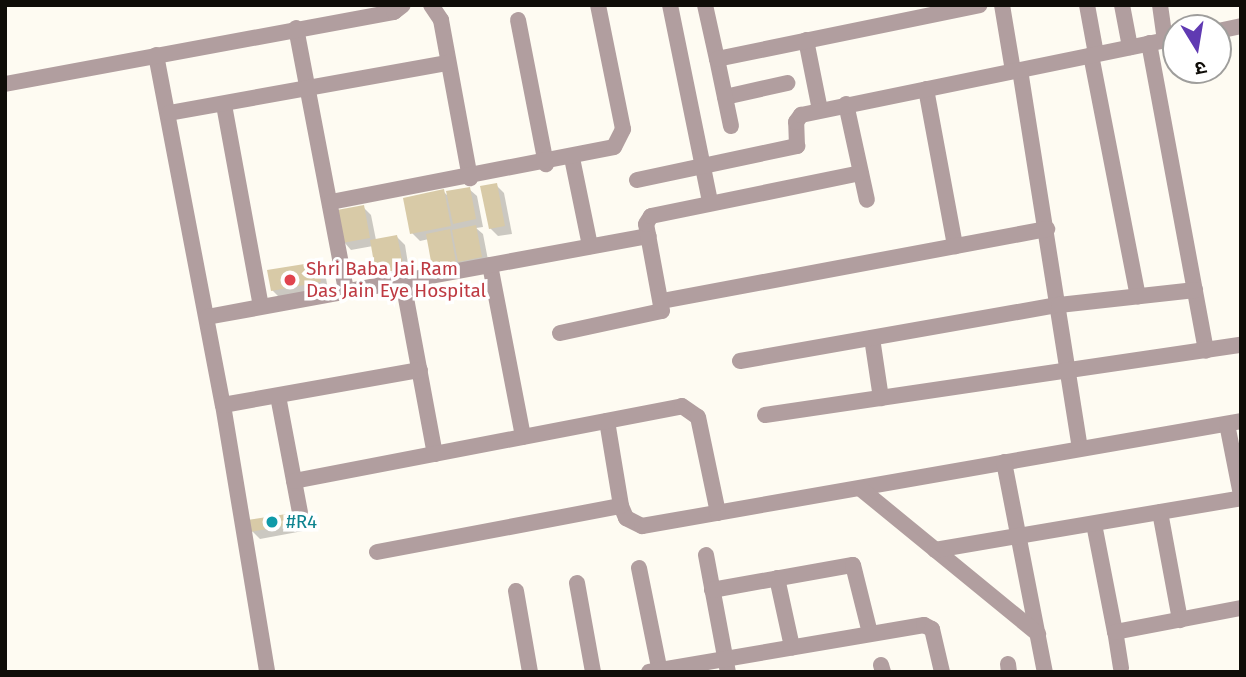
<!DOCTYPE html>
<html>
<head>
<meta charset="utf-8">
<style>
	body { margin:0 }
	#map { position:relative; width:1246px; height:677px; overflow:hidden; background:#fefbf2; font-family:"Fira Sans","Noto Sans Devanagari",sans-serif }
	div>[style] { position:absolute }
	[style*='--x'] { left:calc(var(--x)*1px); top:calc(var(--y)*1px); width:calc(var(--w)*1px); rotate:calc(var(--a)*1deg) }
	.shadow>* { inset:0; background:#0003 }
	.building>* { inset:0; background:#d8caa7 }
	.minor>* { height:16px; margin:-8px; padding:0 8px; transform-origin:8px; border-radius:8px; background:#b19e9f }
	.dots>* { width:19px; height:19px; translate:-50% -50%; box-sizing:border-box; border:4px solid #fff; border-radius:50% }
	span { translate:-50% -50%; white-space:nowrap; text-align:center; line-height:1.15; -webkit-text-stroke:7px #fff; paint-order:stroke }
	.health-label { font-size:19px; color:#be3a42 }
	.left { translate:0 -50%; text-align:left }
	.culture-label { font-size:19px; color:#0d838f }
	.frame { position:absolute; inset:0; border:7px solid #0f0d08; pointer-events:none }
	.north { position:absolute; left:1162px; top:14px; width:70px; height:70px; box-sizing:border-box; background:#fff; border:2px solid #9f9e9c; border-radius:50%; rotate:169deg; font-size:19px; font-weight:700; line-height:28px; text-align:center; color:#0f0d08 }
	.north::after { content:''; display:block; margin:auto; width:24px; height:32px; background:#603ab2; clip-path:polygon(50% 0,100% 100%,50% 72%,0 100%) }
</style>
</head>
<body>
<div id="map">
	<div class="shadow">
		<div style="clip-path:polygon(496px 185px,504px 193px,512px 234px,498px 236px,490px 228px)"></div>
		<div style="clip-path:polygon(469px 189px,477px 196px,483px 227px,476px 228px,483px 234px,489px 265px,442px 274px,434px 266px,429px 239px,420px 241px,412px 233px,443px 191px,449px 197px)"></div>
		<div style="clip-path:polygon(363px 207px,371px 215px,376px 240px,397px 237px,405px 245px,410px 276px,386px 281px,378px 273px,373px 246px,351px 250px,344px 242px)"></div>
		<div style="clip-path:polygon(317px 264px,325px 272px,328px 290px,280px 298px,272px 290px)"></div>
		<div style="clip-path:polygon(292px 514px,303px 531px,260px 539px,252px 531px)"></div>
	</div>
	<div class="building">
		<div style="clip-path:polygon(497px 183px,505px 226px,489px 229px,480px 186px)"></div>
		<div style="clip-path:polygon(470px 187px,476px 219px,453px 224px,446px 191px)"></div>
		<div style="clip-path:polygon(444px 189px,451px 226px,410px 234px,403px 198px)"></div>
		<div style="clip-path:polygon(364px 205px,370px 238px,342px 243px,337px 210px)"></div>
		<div style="clip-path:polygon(476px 225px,482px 257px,458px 262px,452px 230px)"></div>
		<div style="clip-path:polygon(450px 229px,456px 262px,432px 267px,426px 234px)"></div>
		<div style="clip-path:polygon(397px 235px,404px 269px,376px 274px,370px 240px)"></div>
		<div style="clip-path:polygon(317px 262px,321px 282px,271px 291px,267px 270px)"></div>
		<div style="clip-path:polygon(293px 513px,296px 524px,250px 532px,247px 520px)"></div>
	</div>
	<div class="minor">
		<div style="--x:431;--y:5;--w:18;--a:56"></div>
		<div style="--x:441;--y:20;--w:161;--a:79.6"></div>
		<div style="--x:670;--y:5;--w:201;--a:78.5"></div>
		<div style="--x:705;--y:5;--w:55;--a:77.5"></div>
		<div style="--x:1002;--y:5;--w:67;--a:80.5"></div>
		<div style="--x:1087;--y:5;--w:50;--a:79.6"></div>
		<div style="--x:1122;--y:5;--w:43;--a:79.2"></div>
		<div style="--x:1160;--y:5;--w:35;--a:82"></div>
		<div style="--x:518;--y:20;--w:147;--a:79"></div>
		<div style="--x:296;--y:28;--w:268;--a:79.2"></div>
		<div style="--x:1218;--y:31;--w:24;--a:-12"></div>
		<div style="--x:806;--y:40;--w:71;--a:78.7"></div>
		<div style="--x:1149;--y:43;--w:313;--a:79.5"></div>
		<div style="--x:156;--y:55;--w:356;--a:79.2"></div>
		<div style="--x:223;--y:405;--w:271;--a:80.6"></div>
		<div style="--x:1091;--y:55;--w:246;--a:79"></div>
		<div style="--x:1020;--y:70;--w:382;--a:81"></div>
		<div style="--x:5;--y:84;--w:396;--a:-10.5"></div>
		<div style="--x:394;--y:12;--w:11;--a:-38"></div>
		<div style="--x:926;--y:89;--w:160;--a:79.5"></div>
		<div style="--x:725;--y:97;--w:64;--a:-12.7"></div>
		<div style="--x:846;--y:104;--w:98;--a:77.7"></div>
		<div style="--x:224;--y:105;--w:204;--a:79.6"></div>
		<div style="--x:169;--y:113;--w:283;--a:-10.2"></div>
		<div style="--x:731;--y:126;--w:68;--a:-101.8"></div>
		<div style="--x:717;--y:59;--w:268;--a:-11.6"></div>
		<div style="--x:572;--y:158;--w:90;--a:78.4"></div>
		<div style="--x:637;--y:180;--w:164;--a:-12"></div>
		<div style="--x:797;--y:146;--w:24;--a:-92"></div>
		<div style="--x:796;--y:122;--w:9;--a:-54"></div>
		<div style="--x:801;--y:115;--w:383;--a:-11.6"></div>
		<div style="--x:331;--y:202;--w:288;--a:-11"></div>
		<div style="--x:614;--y:147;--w:20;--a:-63"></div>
		<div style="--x:623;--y:129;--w:126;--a:-101.4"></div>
		<div style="--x:490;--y:265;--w:175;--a:79.1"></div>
		<div style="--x:403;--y:282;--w:175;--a:79.5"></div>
		<div style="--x:662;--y:301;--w:392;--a:-10.6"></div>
		<div style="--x:207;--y:317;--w:449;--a:-10.4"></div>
		<div style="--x:560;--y:333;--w:104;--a:-12.2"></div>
		<div style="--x:662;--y:311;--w:88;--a:-100.4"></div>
		<div style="--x:646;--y:224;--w:9;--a:-58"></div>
		<div style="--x:651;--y:216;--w:214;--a:-11.6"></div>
		<div style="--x:872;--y:338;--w:61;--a:81.5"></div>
		<div style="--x:740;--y:361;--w:324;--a:-10"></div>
		<div style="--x:1059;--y:305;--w:137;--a:-6.3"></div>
		<div style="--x:278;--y:396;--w:118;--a:79.3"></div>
		<div style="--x:223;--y:405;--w:200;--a:-10.1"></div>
		<div style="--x:765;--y:415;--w:481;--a:-8.4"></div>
		<div style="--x:607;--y:421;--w:86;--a:80.6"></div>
		<div style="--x:621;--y:506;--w:13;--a:67"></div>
		<div style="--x:626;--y:518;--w:18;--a:27"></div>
		<div style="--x:642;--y:526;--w:608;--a:-9.94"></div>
		<div style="--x:1227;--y:424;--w:72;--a:78.8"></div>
		<div style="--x:1004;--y:462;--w:214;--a:79"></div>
		<div style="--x:294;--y:481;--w:395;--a:-10.9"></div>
		<div style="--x:682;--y:406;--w:19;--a:35"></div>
		<div style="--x:698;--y:417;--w:98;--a:78.2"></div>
		<div style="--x:861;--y:489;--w:229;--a:39.3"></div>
		<div style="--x:1160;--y:512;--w:110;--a:79.5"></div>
		<div style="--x:1094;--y:524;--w:110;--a:79"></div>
		<div style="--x:935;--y:550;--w:310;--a:-9.6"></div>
		<div style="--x:377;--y:552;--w:248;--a:-10.7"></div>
		<div style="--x:706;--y:555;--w:119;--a:79.4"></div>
		<div style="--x:639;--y:568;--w:106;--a:78.6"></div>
		<div style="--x:777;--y:578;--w:71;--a:77.7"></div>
		<div style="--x:577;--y:583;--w:90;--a:79.8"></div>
		<div style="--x:712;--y:590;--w:143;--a:-10.1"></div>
		<div style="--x:853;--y:565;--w:70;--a:76"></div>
		<div style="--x:516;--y:591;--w:82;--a:80.2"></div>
		<div style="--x:1008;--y:664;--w:8;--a:83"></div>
		<div style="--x:881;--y:665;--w:7;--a:74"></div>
		<div style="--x:1121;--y:668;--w:36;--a:-99"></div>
		<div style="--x:1115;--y:632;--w:128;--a:-10.8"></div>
		<div style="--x:649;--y:672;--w:279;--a:-9.7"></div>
		<div style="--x:924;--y:625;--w:9;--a:27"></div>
		<div style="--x:932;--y:629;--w:44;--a:76.9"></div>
	</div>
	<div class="dots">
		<div style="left:290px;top:280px;background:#e0444e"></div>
		<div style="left:272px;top:522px;background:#0f9aa8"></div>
	</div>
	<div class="health-label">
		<span class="left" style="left:306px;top:280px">Shri Baba Jai Ram<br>Das Jain Eye Hospital</span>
	</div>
	<div class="culture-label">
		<span class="left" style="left:286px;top:522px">#R4</span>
	</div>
	<div class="frame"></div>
	<div class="north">उ</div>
</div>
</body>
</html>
